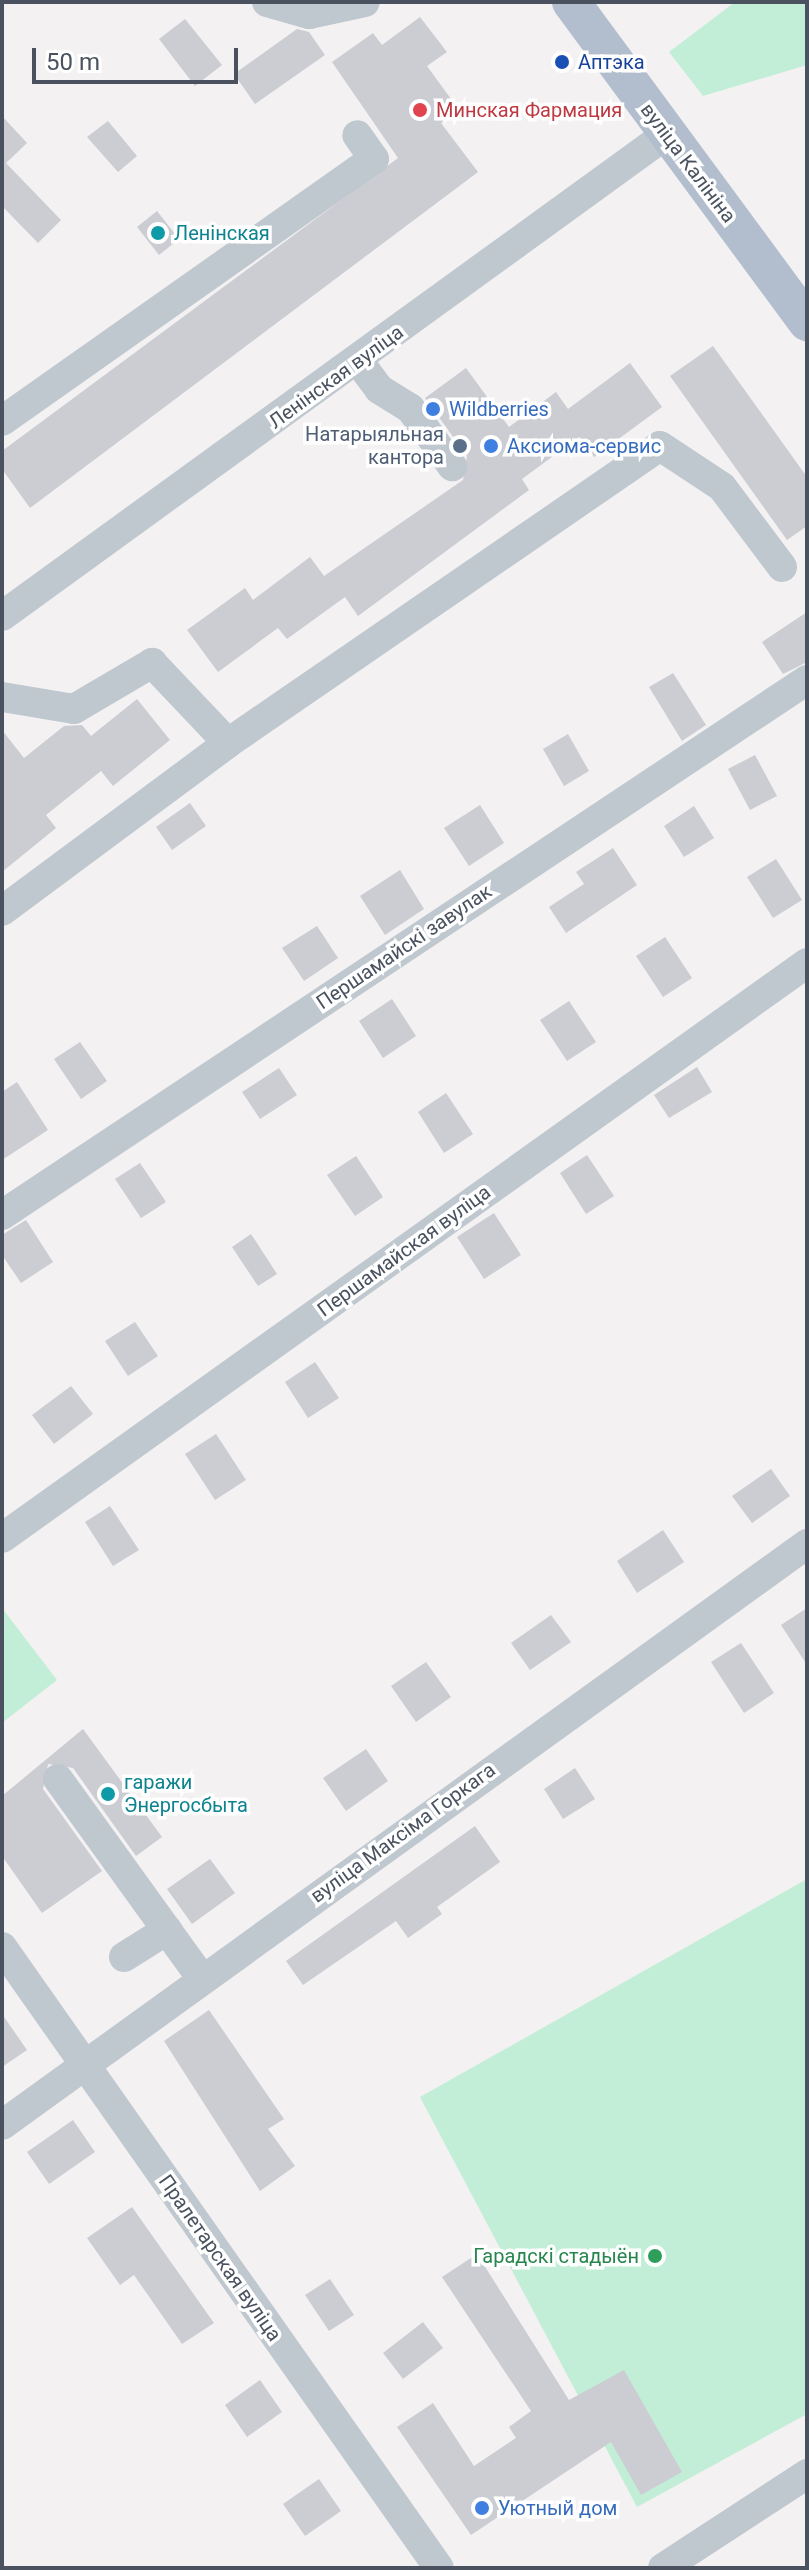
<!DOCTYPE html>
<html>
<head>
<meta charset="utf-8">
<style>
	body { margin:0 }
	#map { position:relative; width:809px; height:2570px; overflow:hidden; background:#f3f1f1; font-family:Roboto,sans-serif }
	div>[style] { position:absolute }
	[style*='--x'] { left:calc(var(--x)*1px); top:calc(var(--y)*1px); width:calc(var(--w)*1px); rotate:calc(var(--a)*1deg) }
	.green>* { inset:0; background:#c2eed7 }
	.building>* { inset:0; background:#cbcdd3 }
	.minor>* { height:30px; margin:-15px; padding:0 15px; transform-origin:15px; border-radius:15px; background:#bfc7cf }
	.major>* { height:38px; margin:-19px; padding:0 19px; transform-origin:19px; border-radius:19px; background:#b2bece }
	.dots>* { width:22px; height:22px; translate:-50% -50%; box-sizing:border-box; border:4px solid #fff; border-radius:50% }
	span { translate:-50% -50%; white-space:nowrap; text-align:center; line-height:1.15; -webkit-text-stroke:7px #fff; paint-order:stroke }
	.transit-label { font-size:20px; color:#164399 }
	.left { translate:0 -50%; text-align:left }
	.health-label { font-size:20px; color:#be3a42 }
	.street-label { font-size:20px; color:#49525e }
	.culture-label { font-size:20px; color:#0d838f }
	.shop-label { font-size:20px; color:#366cbe }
	.service-label { font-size:20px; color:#4e5e75 }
	.right { translate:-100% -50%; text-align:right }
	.leisure-label { font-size:20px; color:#27864d }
	.frame { position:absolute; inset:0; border:4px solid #49525e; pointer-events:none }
	.scale { position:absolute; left:32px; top:48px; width:206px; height:36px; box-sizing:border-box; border:4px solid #49525e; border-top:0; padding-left:10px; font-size:24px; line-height:28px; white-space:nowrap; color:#49525e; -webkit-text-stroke:6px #fff; paint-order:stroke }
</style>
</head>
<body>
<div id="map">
	<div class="green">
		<div style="clip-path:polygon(735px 2px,807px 2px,807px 65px,703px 96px,669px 52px)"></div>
		<div style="clip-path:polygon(2px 1608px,57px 1680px,2px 1723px)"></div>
		<div style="clip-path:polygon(807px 1879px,807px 2414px,637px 2507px,420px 2097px)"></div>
	</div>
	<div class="building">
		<div style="clip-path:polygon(420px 17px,447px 52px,427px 66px,459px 110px,441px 123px,478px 172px,30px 508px,2px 469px,2px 451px,398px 158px,332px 62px,373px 33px,382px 45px)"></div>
		<div style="clip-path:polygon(185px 19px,222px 65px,195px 86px,159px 39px)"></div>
		<div style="clip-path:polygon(297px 29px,309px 32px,325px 55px,255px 104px,234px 74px)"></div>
		<div style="clip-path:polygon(2px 116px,27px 143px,6px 163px,61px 220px,38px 243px,2px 206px)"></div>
		<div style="clip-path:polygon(108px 121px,137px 156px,118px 172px,87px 137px)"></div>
		<div style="clip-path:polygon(157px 211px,179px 239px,159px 255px,137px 227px)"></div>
		<div style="clip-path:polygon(713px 346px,807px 477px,807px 526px,787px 540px,670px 376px)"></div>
		<div style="clip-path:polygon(630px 363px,662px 407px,594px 457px,579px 437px,522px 479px,529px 490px,358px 616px,345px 597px,287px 639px,278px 628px,218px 672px,187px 630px,245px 588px,253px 600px,310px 557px,324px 576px,463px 480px,467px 456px,425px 398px,466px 368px,509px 427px,556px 392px,568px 409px)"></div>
		<div style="clip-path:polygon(807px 612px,807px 662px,783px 674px,762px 642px)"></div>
		<div style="clip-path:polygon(673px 673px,706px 725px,682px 741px,649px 687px)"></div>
		<div style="clip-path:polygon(137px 699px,170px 740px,113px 786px,101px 771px,46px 815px,56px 828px,2px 872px,2px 730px,24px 758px,64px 726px,82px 725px,91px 736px)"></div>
		<div style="clip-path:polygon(568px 734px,589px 771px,564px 786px,543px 749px)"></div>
		<div style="clip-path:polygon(755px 755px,777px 796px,750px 810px,728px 769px)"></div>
		<div style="clip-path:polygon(190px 803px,206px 826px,172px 850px,156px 827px)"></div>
		<div style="clip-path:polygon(480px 805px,504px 843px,469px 866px,444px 828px)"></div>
		<div style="clip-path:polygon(694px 806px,714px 838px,684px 857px,664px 826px)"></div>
		<div style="clip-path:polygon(613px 848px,637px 885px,566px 933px,549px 907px,584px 884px,576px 872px)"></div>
		<div style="clip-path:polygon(776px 859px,802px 900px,773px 918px,747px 877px)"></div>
		<div style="clip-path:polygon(400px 870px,424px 909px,385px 935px,360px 896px)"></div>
		<div style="clip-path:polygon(317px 926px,338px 958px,304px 981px,282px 948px)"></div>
		<div style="clip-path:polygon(665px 937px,692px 978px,663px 997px,636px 956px)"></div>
		<div style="clip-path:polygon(392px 999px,416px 1036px,383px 1058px,359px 1021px)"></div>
		<div style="clip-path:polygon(569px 1001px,596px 1042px,567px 1061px,540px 1020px)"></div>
		<div style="clip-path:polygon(80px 1042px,107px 1081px,81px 1099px,54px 1059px)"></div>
		<div style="clip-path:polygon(697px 1067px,712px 1092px,669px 1118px,654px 1095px)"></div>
		<div style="clip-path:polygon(279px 1068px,297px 1095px,260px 1119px,242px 1092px)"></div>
		<div style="clip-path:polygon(17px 1082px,48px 1130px,2px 1160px,2px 1092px)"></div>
		<div style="clip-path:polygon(446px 1093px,473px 1134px,444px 1153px,418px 1112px)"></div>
		<div style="clip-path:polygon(587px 1155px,614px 1196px,586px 1214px,560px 1173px)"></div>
		<div style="clip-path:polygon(356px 1156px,383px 1197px,355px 1216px,327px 1175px)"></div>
		<div style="clip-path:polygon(140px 1163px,166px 1202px,141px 1218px,115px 1179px)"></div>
		<div style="clip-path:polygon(494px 1213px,521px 1255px,484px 1279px,457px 1237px)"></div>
		<div style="clip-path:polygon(26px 1220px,53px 1262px,21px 1283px,2px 1255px,2px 1235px)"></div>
		<div style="clip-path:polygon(251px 1234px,277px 1274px,258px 1286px,232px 1247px)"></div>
		<div style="clip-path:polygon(135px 1322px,158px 1356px,128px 1376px,105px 1341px)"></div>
		<div style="clip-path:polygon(315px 1362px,339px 1398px,308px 1418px,285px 1382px)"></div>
		<div style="clip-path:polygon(71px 1386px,93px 1414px,54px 1444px,32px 1415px)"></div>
		<div style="clip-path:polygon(216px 1434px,246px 1480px,215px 1500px,185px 1454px)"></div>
		<div style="clip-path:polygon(771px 1469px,790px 1496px,752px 1523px,732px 1496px)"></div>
		<div style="clip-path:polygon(110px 1506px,139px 1550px,113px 1566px,85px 1522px)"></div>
		<div style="clip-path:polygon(663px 1530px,684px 1562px,637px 1593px,617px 1561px)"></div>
		<div style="clip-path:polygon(807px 1608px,807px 1665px,781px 1625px)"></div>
		<div style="clip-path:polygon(551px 1615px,571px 1642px,530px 1670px,511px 1643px)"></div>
		<div style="clip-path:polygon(741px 1643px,774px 1693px,744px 1713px,711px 1662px)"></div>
		<div style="clip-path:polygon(426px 1662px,451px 1697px,416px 1722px,391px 1686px)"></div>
		<div style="clip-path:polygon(83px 1729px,162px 1837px,136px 1856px,73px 1768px,48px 1764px,43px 1789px,102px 1871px,42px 1913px,2px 1856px,2px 1796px)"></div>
		<div style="clip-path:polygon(366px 1749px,388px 1781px,346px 1811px,323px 1778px)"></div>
		<div style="clip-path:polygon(575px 1768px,595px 1799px,563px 1819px,544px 1789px)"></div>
		<div style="clip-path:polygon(475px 1826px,500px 1862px,437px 1907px,442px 1914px,408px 1938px,396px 1921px,303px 1985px,286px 1961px)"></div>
		<div style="clip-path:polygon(210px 1859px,235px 1893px,192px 1924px,167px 1889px)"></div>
		<div style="clip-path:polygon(209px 2010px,284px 2119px,268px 2129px,295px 2166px,260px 2191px,164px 2041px)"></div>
		<div style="clip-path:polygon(2px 2014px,27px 2050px,2px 2067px)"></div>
		<div style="clip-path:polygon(73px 2120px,95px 2152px,49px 2184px,27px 2152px)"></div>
		<div style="clip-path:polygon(132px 2207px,214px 2323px,182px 2344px,134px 2275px,120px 2285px,87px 2238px)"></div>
		<div style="clip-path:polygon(477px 2254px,569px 2400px,624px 2370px,682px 2472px,641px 2495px,611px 2442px,471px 2535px,397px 2427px,433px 2403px,474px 2466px,516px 2438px,509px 2427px,531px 2411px,442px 2277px)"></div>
		<div style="clip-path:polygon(330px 2279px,354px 2315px,329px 2331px,305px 2295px)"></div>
		<div style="clip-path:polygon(423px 2322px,443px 2348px,403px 2379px,383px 2353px)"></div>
		<div style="clip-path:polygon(260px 2380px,282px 2412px,247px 2437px,225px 2405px)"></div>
		<div style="clip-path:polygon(319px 2479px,341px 2511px,305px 2536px,283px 2504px)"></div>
	</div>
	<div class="minor">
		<div style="--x:267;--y:2;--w:44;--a:15.9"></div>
		<div style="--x:309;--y:14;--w:57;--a:-12.1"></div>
		<div style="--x:359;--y:362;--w:34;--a:53"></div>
		<div style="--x:379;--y:389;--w:36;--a:32"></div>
		<div style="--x:410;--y:408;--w:72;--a:54.1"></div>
		<div style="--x:2;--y:421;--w:455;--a:-35.2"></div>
		<div style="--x:374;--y:159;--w:29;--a:-125"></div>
		<div style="--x:2;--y:616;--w:821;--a:-35.94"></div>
		<div style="--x:2;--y:697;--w:73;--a:9.5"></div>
		<div style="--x:74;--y:709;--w:91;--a:-30.5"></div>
		<div style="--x:152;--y:663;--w:110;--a:46.5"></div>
		<div style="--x:2;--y:911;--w:282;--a:-36.6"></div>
		<div style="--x:228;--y:743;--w:524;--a:-34.51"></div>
		<div style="--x:660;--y:446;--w:74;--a:33.5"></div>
		<div style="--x:722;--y:487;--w:100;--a:53.1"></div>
		<div style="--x:2;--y:1215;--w:967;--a:-33.61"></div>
		<div style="--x:2;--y:1538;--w:989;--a:-35.54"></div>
		<div style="--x:58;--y:1779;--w:244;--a:54.2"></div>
		<div style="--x:2;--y:1947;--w:759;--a:54.87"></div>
		<div style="--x:124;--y:1957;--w:51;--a:-32.1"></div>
		<div style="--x:2;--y:2125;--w:993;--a:-35.82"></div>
		<div style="--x:663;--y:2568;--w:172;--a:-33.1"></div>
	</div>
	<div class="major">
		<div style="--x:571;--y:2;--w:398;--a:53.6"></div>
	</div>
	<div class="dots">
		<div style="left:562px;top:62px;background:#1a4fb4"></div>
		<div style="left:420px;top:110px;background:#e0444e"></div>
		<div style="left:158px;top:233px;background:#0f9aa8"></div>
		<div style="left:433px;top:409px;background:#3f7fe0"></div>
		<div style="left:460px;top:446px;background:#5c6f8a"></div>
		<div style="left:491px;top:446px;background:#3f7fe0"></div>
		<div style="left:108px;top:1794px;background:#0f9aa8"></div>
		<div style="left:655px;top:2256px;background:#2e9e5b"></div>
		<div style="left:482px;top:2508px;background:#3f7fe0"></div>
	</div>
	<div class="transit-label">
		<span class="left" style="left:578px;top:62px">Аптэка</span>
	</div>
	<div class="health-label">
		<span class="left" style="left:436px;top:110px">Минская Фармация</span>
	</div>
	<div class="street-label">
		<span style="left:688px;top:163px;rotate:53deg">вуліца Калініна</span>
		<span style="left:336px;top:377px;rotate:-36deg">Ленінская вуліца</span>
		<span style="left:404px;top:947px;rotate:-34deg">Першамайскі завулак</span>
		<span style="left:404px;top:1251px;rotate:-36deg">Першамайская вуліца</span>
		<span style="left:403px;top:1833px;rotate:-36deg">вуліца Максіма Горкага</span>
		<span style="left:220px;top:2258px;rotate:55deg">Пралетарская вуліца</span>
	</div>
	<div class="culture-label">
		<span class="left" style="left:174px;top:233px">Ленінская</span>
		<span class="left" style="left:124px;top:1794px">гаражи<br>Энергосбыта</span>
	</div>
	<div class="shop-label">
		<span class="left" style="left:449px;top:409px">Wildberries</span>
		<span class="left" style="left:507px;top:446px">Аксиома-сервис</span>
		<span class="left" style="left:498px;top:2508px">Уютный дом</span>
	</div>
	<div class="service-label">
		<span class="right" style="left:444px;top:446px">Натарыяльная<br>кантора</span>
	</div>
	<div class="leisure-label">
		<span class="right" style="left:639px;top:2256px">Гарадскі стадыён</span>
	</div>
	<div class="frame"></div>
	<div class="scale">50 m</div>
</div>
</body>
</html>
